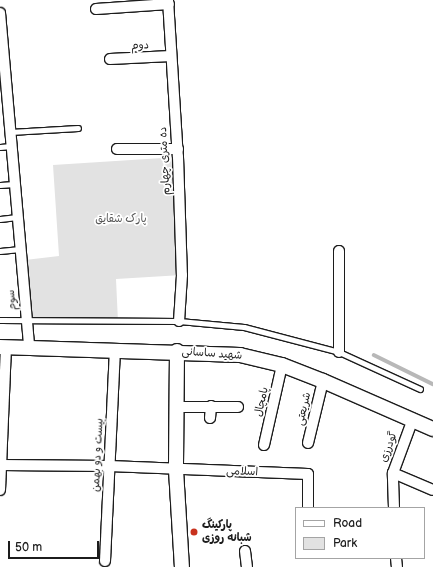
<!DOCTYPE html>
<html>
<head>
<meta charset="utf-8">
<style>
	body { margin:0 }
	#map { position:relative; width:433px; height:567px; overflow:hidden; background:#fff; font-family:"Balsamiq Sans","Playpen Sans Arabic",sans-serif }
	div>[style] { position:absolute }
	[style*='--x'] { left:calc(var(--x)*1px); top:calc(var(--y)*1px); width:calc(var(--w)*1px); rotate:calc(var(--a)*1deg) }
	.green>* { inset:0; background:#e2e2e2 }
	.stream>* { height:3.5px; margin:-1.75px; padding:0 1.75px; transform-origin:1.75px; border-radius:1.75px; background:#b8b8b8 }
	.roads { filter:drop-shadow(1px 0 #1c1c1c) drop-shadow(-1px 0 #1c1c1c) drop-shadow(0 1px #1c1c1c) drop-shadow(0 -1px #1c1c1c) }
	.lane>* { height:5px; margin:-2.5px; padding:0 2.5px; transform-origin:2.5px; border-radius:2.5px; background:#fff }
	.street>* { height:10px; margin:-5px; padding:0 5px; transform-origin:5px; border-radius:5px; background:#fff }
	.secondary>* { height:14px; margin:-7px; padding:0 7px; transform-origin:7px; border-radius:7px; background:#fff }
	.dots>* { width:11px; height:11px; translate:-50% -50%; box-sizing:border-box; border:2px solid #fff; border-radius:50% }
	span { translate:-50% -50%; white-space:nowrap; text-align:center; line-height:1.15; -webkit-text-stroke:3.5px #fff; paint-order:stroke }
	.street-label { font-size:11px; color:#1c1c1c }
	.park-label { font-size:11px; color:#575757 }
	.poi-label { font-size:11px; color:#1c1c1c; font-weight:700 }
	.left { translate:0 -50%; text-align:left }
	.legend { position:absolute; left:295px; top:507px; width:130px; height:52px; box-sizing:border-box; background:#fff; border:1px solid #a4a4a4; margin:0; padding:5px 7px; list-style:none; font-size:12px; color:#1c1c1c }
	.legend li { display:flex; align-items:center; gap:8px; height:20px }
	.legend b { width:20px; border:1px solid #a4a4a4 }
	.scale { position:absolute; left:8px; top:541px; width:91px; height:18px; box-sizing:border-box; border:2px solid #1c1c1c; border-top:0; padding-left:5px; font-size:12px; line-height:14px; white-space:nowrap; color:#1c1c1c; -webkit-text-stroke:3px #fff; paint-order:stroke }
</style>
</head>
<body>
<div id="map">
	<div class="green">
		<div style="clip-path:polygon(178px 157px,182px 275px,116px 279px,118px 322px,28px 321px,25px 260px,59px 256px,53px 165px)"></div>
	</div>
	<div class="stream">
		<div style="--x:374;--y:355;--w:66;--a:26.2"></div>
	</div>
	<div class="roads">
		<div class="lane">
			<div style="--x:10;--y:132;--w:68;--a:-3.4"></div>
			<div style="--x:0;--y:147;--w:11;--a:-5"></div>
			<div style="--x:0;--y:185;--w:14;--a:-4"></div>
			<div style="--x:0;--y:219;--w:17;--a:-7"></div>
			<div style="--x:0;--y:251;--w:20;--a:-6"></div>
			<div style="--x:0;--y:320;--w:179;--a:0.3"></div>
			<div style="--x:179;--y:321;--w:65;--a:5.3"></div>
			<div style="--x:244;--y:327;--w:98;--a:14.7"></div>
			<div style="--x:339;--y:352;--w:89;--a:24.6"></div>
		</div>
		<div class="street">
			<div style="--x:168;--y:0;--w:157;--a:86.4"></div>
			<div style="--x:178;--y:157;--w:118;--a:88.1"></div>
			<div style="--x:182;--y:275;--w:46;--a:93.7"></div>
			<div style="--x:96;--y:9;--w:73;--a:-3.9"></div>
			<div style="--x:0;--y:13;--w:334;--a:85"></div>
			<div style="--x:110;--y:59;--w:61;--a:-2.8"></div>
			<div style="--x:117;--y:149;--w:61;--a:0"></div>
			<div style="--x:339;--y:352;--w:101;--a:-90"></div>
			<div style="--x:176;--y:407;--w:62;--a:0"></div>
			<div style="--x:210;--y:418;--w:12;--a:-85"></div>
			<div style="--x:308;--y:443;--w:64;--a:-76.4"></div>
			<div style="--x:264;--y:445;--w:82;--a:-77.3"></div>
			<div style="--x:1;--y:465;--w:108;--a:0.5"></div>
			<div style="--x:109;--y:466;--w:199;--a:2.3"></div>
			<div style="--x:308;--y:474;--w:34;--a:90"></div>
			<div style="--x:393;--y:473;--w:43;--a:23"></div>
			<div style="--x:0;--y:490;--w:143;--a:-87.6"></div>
			<div style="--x:394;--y:508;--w:35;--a:-92"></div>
			<div style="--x:393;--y:473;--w:58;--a:-69.7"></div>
			<div style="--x:245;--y:551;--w:16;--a:83"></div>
			<div style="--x:396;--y:558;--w:9;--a:84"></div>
			<div style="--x:105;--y:561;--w:210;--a:-87.3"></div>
		</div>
		<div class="secondary">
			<div style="--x:0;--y:347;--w:240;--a:1.9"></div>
			<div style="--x:240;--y:355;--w:43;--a:13.4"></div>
			<div style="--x:282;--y:365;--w:44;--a:21.3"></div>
			<div style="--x:323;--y:381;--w:120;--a:23.6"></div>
			<div style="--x:177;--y:351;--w:119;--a:90.5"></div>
			<div style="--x:176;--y:470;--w:97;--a:86.5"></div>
		</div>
	</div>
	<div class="dots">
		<div style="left:194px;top:532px;background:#c8321e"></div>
	</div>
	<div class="street-label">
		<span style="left:140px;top:46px;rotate:-2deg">دوم</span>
		<span style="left:165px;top:161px;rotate:-93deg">ده متری چهارم</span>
		<span style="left:12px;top:300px;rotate:-95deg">سوم</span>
		<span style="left:212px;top:354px;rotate:4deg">شهید ساسانی</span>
		<span style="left:262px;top:402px;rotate:-77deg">پامچال</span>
		<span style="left:304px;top:409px;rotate:-77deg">شریعتی</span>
		<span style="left:389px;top:447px;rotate:-70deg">گودرزی</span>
		<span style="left:98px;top:455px;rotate:-87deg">بیست و دو بهمن</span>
		<span style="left:242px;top:472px;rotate:2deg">اسلامی</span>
	</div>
	<div class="park-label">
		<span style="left:121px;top:219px">پارک شقایق</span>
	</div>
	<div class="poi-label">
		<span class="left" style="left:202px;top:532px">پارکینگ<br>شبانه روزی</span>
	</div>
	<ul class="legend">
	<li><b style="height:5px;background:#fff"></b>Road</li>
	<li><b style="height:11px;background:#e2e2e2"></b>Park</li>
	</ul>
	<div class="scale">50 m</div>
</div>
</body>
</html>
